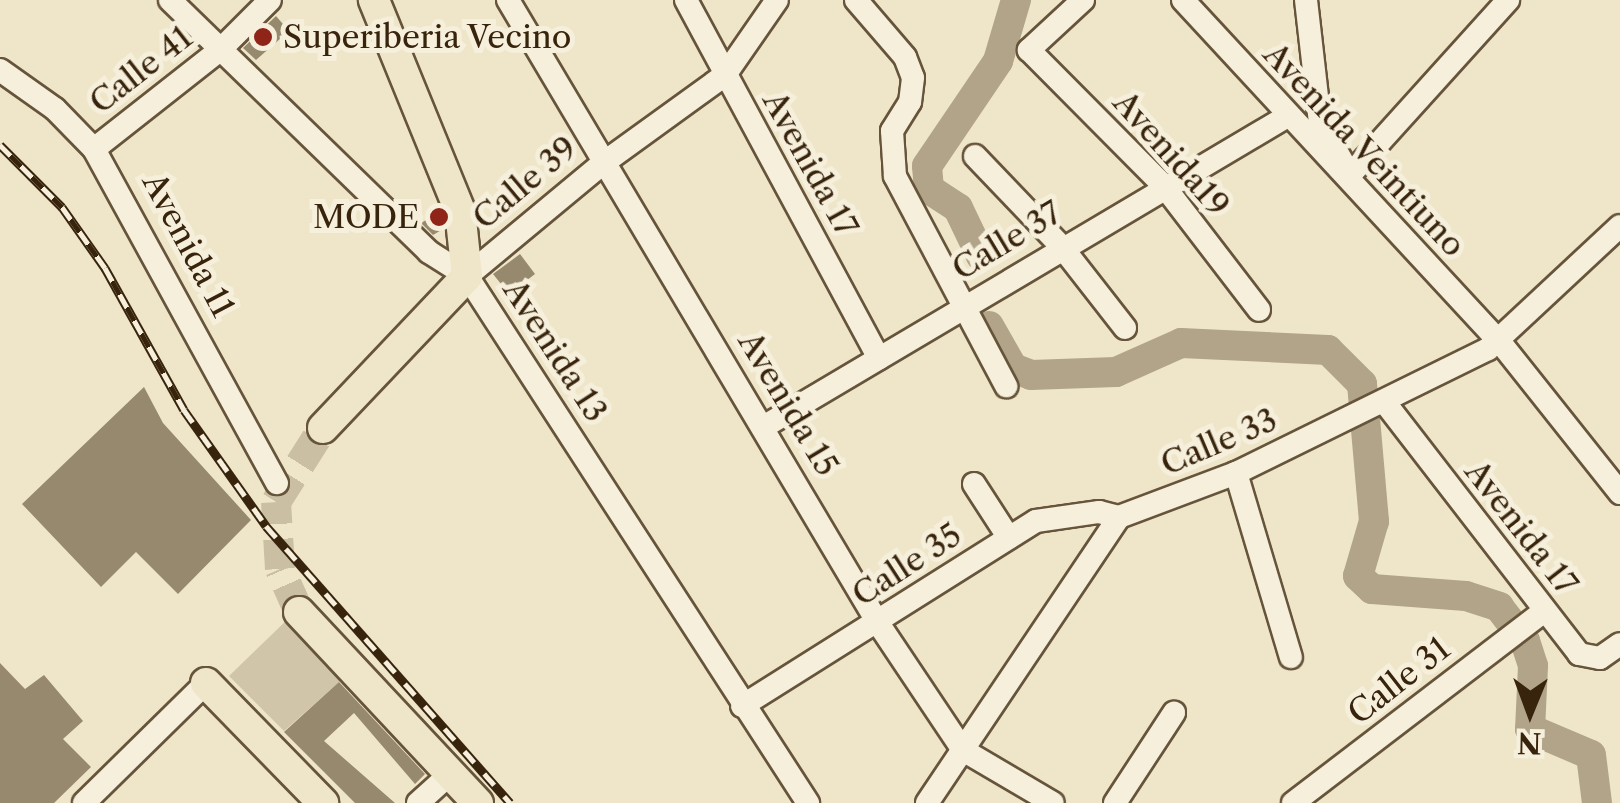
<!DOCTYPE html>
<html>
<head>
<meta charset="utf-8">
<style>
	body { margin:0 }
	#map { position:relative; width:1620px; height:803px; overflow:hidden; background:#efe6c9; font-family:"Libre Caslon Text",serif }
	div>[style] { position:absolute }
	[style*='--x'] { left:calc(var(--x)*1px); top:calc(var(--y)*1px); width:calc(var(--w)*1px); rotate:calc(var(--a)*1deg) }
	.green>* { inset:0; background:#d0c5a9 }
	.river>* { height:30px; margin:-15px; padding:0 15px; transform-origin:15px; border-radius:15px; background:#b1a489 }
	.building>* { inset:0; background:#97896e }
	.major-tunnel>* { height:30px; margin-top:-15px; transform-origin:0; background:repeating-linear-gradient(90deg,#cabfa3 0 30px,transparent 0 45px) }
	.roads { filter:drop-shadow(2px 0 #66543b) drop-shadow(-2px 0 #66543b) drop-shadow(0 2px #66543b) drop-shadow(0 -2px #66543b) }
	.minor>* { height:22px; margin:-11px; padding:0 11px; transform-origin:11px; border-radius:11px; background:#f5efdc }
	.major>* { height:30px; margin:-15px; padding:0 15px; transform-origin:15px; border-radius:15px; background:#efe6c9 }
	.rail>* { height:9px; margin-top:-4.5px; transform-origin:0; background:repeating-linear-gradient(90deg,#f5efdc 0 15px,#38240c 0 30px); box-sizing:border-box; border-block:2px solid #38240c }
	.dots>* { width:28px; height:28px; translate:-50% -50%; box-sizing:border-box; border:5px solid #f5efdc; border-radius:50% }
	span { translate:-50% -50%; white-space:nowrap; text-align:center; line-height:1.15; -webkit-text-stroke:10px #f5efdc; paint-order:stroke }
	.poi-label { font-size:32px; color:#38240c }
	.left { translate:0 -50%; text-align:left }
	.right { translate:-100% -50%; text-align:right }
	.street-label { font-size:32px; color:#38240c }
	.north { position:absolute; left:1480px; top:663px; width:100px; height:100px; -webkit-text-stroke:8px #f5efdc; paint-order:stroke; rotate:181deg; font-size:28px; font-weight:700; line-height:40px; text-align:center; color:#38240c }
	.north::after { content:''; display:block; margin:auto; width:35px; height:45px; background:#38240c; clip-path:polygon(50% 0,100% 100%,50% 72%,0 100%) }
</style>
</head>
<body>
<div id="map">
	<div class="green">
		<div style="clip-path:polygon(291px 616px,347px 675px,284px 731px,229px 676px)"></div>
	</div>
	<div class="river">
		<div style="--x:981;--y:256;--w:53;--a:-115.6"></div>
		<div style="--x:958;--y:208;--w:35;--a:-147"></div>
		<div style="--x:929;--y:189;--w:23;--a:-95"></div>
		<div style="--x:927;--y:166;--w:127;--a:-55.9"></div>
		<div style="--x:998;--y:61;--w:64;--a:-73.6"></div>
		<div style="--x:989;--y:326;--w:48;--a:60.3"></div>
		<div style="--x:1013;--y:368;--w:19;--a:21"></div>
		<div style="--x:1031;--y:375;--w:85;--a:-2"></div>
		<div style="--x:1116;--y:372;--w:71;--a:-24"></div>
		<div style="--x:1181;--y:343;--w:147;--a:2.7"></div>
		<div style="--x:1328;--y:350;--w:48;--a:45"></div>
		<div style="--x:1362;--y:384;--w:138;--a:85"></div>
		<div style="--x:1374;--y:521;--w:57;--a:106.2"></div>
		<div style="--x:1358;--y:576;--w:19;--a:43"></div>
		<div style="--x:1372;--y:589;--w:94;--a:4.3"></div>
		<div style="--x:1466;--y:596;--w:35;--a:18"></div>
		<div style="--x:1499;--y:607;--w:43;--a:52.6"></div>
		<div style="--x:1525;--y:641;--w:26;--a:72"></div>
		<div style="--x:1533;--y:666;--w:63;--a:92.7"></div>
		<div style="--x:1530;--y:729;--w:66;--a:23.1"></div>
		<div style="--x:1591;--y:755;--w:48;--a:82.9"></div>
	</div>
	<div class="building">
		<div style="clip-path:polygon(276px 16px,289px 31px,256px 60px,243px 48px)"></div>
		<div style="clip-path:polygon(440px 212px,443px 229px,433px 235px,421px 223px)"></div>
		<div style="clip-path:polygon(520px 254px,535px 274px,509px 294px,493px 274px)"></div>
		<div style="clip-path:polygon(144px 387px,163px 423px,251px 520px,178px 594px,136px 552px,101px 587px,22px 504px)"></div>
		<div style="clip-path:polygon(0 663px,25px 689px,44px 675px,83px 721px,63px 739px,91px 767px,54px 803px,0 803px)"></div>
		<div style="clip-path:polygon(339px 682px,425px 774px,415px 784px,354px 713px,324px 741px,395px 803px,355px 803px,284px 732px)"></div>
	</div>
	<div class="major-tunnel">
		<div style="--x:299;--y:612;--w:47;--a:-113.8"></div>
		<div style="--x:280;--y:569;--w:67;--a:-93.4"></div>
		<div style="--x:276;--y:502;--w:88;--a:-57.6"></div>
	</div>
	<div class="roads">
		<div class="minor">
			<div style="--x:170;--y:0;--w:361;--a:44.2"></div>
			<div style="--x:429;--y:252;--w:45;--a:32.3"></div>
			<div style="--x:467;--y:276;--w:628;--a:57.09"></div>
			<div style="--x:508;--y:0;--w:725;--a:59.29"></div>
			<div style="--x:878;--y:623;--w:153;--a:56.2"></div>
			<div style="--x:963;--y:750;--w:104;--a:30.5"></div>
			<div style="--x:686;--y:0;--w:407;--a:61.7"></div>
			<div style="--x:856;--y:0;--w:75;--a:49.3"></div>
			<div style="--x:905;--y:57;--w:22;--a:69"></div>
			<div style="--x:913;--y:78;--w:24;--a:97"></div>
			<div style="--x:910;--y:102;--w:34;--a:122"></div>
			<div style="--x:892;--y:131;--w:45;--a:86.2"></div>
			<div style="--x:895;--y:176;--w:238;--a:62.1"></div>
			<div style="--x:1083;--y:0;--w:74;--a:137.2"></div>
			<div style="--x:1029;--y:50;--w:192;--a:45.2"></div>
			<div style="--x:1164;--y:186;--w:156;--a:52.5"></div>
			<div style="--x:1183;--y:0;--w:466;--a:47.2"></div>
			<div style="--x:1500;--y:342;--w:193;--a:51.5"></div>
			<div style="--x:1306;--y:0;--w:123;--a:83.5"></div>
			<div style="--x:1320;--y:122;--w:61;--a:60.5"></div>
			<div style="--x:1350;--y:175;--w:236;--a:-47.9"></div>
			<div style="--x:0;--y:70;--w:67;--a:35.3"></div>
			<div style="--x:55;--y:109;--w:56;--a:45.7"></div>
			<div style="--x:94;--y:149;--w:381;--a:61.3"></div>
			<div style="--x:94;--y:149;--w:162;--a:-38.2"></div>
			<div style="--x:221;--y:49;--w:69;--a:-45"></div>
			<div style="--x:975;--y:156;--w:124;--a:46.3"></div>
			<div style="--x:1061;--y:246;--w:104;--a:52"></div>
			<div style="--x:467;--y:276;--w:175;--a:-39.7"></div>
			<div style="--x:602;--y:164;--w:152;--a:-35.9"></div>
			<div style="--x:725;--y:75;--w:91;--a:-55.3"></div>
			<div style="--x:1386;--y:404;--w:316;--a:52.3"></div>
			<div style="--x:1579;--y:654;--w:21;--a:11"></div>
			<div style="--x:1600;--y:658;--w:24;--a:-35"></div>
			<div style="--x:765;--y:426;--w:606;--a:-30.67"></div>
			<div style="--x:1236;--y:473;--w:192;--a:73.4"></div>
			<div style="--x:974;--y:484;--w:64;--a:57.1"></div>
			<div style="--x:742;--y:706;--w:347;--a:-32.2"></div>
			<div style="--x:1036;--y:521;--w:64;--a:-8.1"></div>
			<div style="--x:1099;--y:512;--w:21;--a:14"></div>
			<div style="--x:84;--y:803;--w:171;--a:-44.5"></div>
			<div style="--x:418;--y:803;--w:43;--a:-42.2"></div>
			<div style="--x:927;--y:803;--w:344;--a:-56.1"></div>
			<div style="--x:1119;--y:517;--w:125;--a:-20.6"></div>
			<div style="--x:1236;--y:473;--w:281;--a:-26.2"></div>
			<div style="--x:1488;--y:349;--w:180;--a:-43"></div>
			<div style="--x:1115;--y:803;--w:108;--a:-56.8"></div>
			<div style="--x:1293;--y:803;--w:316;--a:-37.4"></div>
		</div>
		<div class="major">
			<div style="--x:323;--y:428;--w:209;--a:-46.5"></div>
			<div style="--x:467;--y:276;--w:65;--a:-96.1"></div>
			<div style="--x:460;--y:211;--w:228;--a:-112.2"></div>
			<div style="--x:299;--y:612;--w:262;--a:46.9"></div>
			<div style="--x:206;--y:683;--w:168;--a:45.7"></div>
		</div>
	</div>
	<div class="rail">
		<div style="--x:0;--y:145;--w:88;--a:45"></div>
		<div style="--x:62;--y:207;--w:75;--a:54.8"></div>
		<div style="--x:105;--y:268;--w:162;--a:60.9"></div>
		<div style="--x:184;--y:410;--w:142;--a:54.7"></div>
		<div style="--x:266;--y:526;--w:369;--a:48.6"></div>
	</div>
	<div class="dots">
		<div style="left:263px;top:37px;background:#8f2418"></div>
		<div style="left:439px;top:217px;background:#8f2418"></div>
	</div>
	<div class="poi-label">
		<span class="left" style="left:283px;top:37px">Superiberia Vecino</span>
		<span class="right" style="left:419px;top:217px">MODE</span>
	</div>
	<div class="street-label">
		<span style="left:141px;top:70px;rotate:-38deg">Calle 41</span>
		<span style="left:1364px;top:150px;rotate:47deg">Avenida Veintiuno</span>
		<span style="left:1171px;top:154px;rotate:48deg">Avenida19</span>
		<span style="left:810px;top:164px;rotate:61deg">Avenida 17</span>
		<span style="left:525px;top:183px;rotate:-40deg">Calle 39</span>
		<span style="left:1007px;top:241px;rotate:-31deg">Calle 37</span>
		<span style="left:188px;top:245px;rotate:62deg">Avenida 11</span>
		<span style="left:555px;top:351px;rotate:57deg">Avenida 13</span>
		<span style="left:788px;top:404px;rotate:59deg">Avenida 15</span>
		<span style="left:1219px;top:442px;rotate:-23deg">Calle 33</span>
		<span style="left:1521px;top:528px;rotate:52deg">Avenida 17</span>
		<span style="left:907px;top:565px;rotate:-33deg">Calle 35</span>
		<span style="left:1399px;top:681px;rotate:-38deg">Calle 31</span>
	</div>
	<div class="north">N</div>
</div>
</body>
</html>
